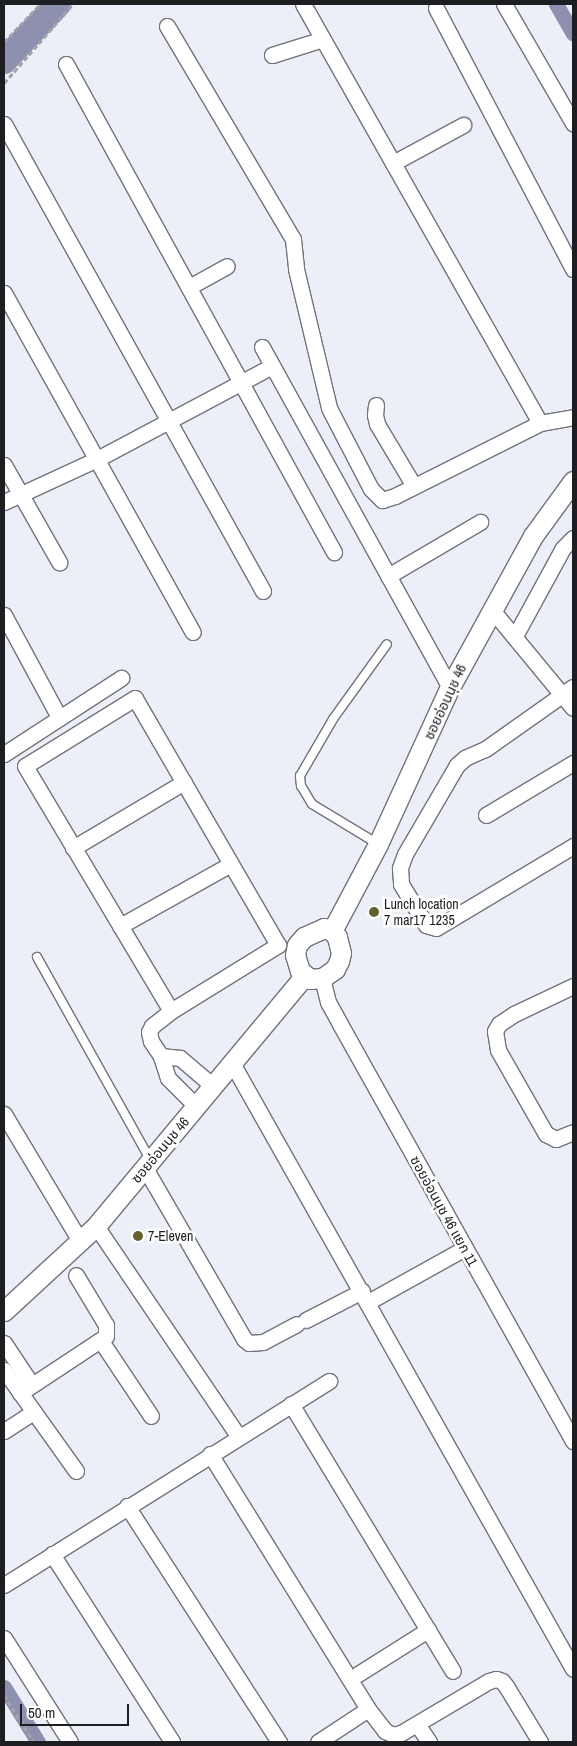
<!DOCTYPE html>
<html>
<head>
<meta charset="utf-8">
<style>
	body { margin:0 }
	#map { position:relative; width:577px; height:1746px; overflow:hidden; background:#eceef8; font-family:"Archivo Narrow","Noto Sans Thai",sans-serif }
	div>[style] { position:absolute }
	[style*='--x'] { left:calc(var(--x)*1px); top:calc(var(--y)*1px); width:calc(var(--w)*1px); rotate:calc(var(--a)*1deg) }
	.canal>* { height:15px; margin:-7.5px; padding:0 7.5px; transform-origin:7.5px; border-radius:7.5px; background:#8d91af }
	.river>* { height:26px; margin:-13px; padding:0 13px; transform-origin:13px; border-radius:13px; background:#8d91af }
	.path>* { height:2.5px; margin-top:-1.25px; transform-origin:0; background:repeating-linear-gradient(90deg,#a1a2aa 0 5px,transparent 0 7.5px) }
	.roads { filter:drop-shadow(1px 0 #72737c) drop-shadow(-1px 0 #72737c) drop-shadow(0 1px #72737c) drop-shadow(0 -1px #72737c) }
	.service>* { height:8px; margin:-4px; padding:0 4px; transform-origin:4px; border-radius:4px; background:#fff }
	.minor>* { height:15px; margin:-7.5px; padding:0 7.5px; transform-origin:7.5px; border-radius:7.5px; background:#fff }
	.tertiary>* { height:19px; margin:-9.5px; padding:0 9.5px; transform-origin:9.5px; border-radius:9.5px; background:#fff }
	.dots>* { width:14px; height:14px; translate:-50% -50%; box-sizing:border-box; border:2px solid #fff; border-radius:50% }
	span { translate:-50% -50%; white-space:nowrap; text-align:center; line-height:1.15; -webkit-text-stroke:5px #fff; paint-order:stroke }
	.street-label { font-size:14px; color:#1d1e21 }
	.poi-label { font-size:14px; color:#1d1e21 }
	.left { translate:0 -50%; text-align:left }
	.frame { position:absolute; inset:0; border:5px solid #1d1e21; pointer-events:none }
	.scale { position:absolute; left:20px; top:1704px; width:109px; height:22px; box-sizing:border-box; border:2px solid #1d1e21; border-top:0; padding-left:6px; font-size:15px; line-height:18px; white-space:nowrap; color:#1d1e21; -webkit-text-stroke:4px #fff; paint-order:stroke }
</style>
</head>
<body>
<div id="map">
	<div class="canal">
		<div style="--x:556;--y:4;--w:34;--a:60"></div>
		<div style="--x:4;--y:1687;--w:65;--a:58.3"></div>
	</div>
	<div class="river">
		<div style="--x:4;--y:61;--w:79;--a:-46.5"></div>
	</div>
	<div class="path">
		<div style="--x:4;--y:42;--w:52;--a:-46.5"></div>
		<div style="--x:4;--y:83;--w:105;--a:-48.9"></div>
		<div style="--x:4;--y:1695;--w:56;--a:57.4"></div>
	</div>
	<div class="roads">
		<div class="service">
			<div style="--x:378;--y:844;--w:77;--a:-148.8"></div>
			<div style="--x:312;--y:804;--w:21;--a:-121"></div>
			<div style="--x:301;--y:786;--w:10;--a:-96"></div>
			<div style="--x:300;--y:776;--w:66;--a:-59.9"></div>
			<div style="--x:333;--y:719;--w:92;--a:-54.2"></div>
			<div style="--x:37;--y:957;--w:231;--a:60.8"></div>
		</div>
		<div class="minor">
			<div style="--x:303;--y:4;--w:481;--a:60.5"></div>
			<div style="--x:504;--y:4;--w:138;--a:59.9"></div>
			<div style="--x:436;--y:8;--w:295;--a:62.3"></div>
			<div style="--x:167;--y:26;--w:247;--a:59.4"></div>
			<div style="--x:293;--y:239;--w:30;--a:84"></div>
			<div style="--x:296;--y:269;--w:143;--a:76.6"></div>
			<div style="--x:329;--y:408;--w:91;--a:62.6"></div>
			<div style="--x:371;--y:489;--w:16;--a:45"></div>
			<div style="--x:382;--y:500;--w:14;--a:-17"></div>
			<div style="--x:395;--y:496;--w:162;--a:-26.7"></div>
			<div style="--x:540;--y:423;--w:34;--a:-10"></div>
			<div style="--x:272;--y:55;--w:53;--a:-17.4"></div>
			<div style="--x:66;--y:64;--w:557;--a:61.23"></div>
			<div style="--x:4;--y:124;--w:534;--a:60.99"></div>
			<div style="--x:393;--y:163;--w:80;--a:-28.5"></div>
			<div style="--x:189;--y:287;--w:43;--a:-28.9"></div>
			<div style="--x:4;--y:293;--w:388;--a:60.9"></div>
			<div style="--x:262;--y:347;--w:389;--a:61.1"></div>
			<div style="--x:376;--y:405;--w:10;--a:96"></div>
			<div style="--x:375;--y:415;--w:9;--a:77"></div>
			<div style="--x:377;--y:424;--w:72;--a:59.2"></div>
			<div style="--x:4;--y:465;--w:112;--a:60.4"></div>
			<div style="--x:4;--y:502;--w:102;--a:-24.8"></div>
			<div style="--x:97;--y:459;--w:198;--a:-28"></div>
			<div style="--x:388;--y:576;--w:107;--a:-30.4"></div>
			<div style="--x:492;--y:610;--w:127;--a:50.4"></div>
			<div style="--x:4;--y:615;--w:116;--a:61.7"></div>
			<div style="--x:515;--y:636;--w:100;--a:-61.4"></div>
			<div style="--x:563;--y:548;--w:14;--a:-45"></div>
			<div style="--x:573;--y:687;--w:108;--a:144.8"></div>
			<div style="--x:485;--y:749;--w:22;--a:156"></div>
			<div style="--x:465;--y:758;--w:11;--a:139"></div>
			<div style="--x:457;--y:765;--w:103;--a:120.3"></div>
			<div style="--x:405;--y:854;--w:15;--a:110"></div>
			<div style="--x:400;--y:868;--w:16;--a:86"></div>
			<div style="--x:401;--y:884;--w:48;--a:58.6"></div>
			<div style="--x:426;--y:925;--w:10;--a:17"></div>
			<div style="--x:436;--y:928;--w:160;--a:-30.9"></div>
			<div style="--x:4;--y:754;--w:140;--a:-33"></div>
			<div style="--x:486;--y:815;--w:101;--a:-30.9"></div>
			<div style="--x:73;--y:848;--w:129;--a:-30.7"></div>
			<div style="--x:120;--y:926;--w:127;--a:-29.2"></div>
			<div style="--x:322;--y:978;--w:25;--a:76"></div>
			<div style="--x:328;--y:1002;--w:25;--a:61"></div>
			<div style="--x:340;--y:1024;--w:478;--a:60.8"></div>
			<div style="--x:573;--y:986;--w:65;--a:154.6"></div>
			<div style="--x:514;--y:1014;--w:18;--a:146"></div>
			<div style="--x:499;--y:1024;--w:8;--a:120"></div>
			<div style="--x:495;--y:1031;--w:19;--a:81"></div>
			<div style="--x:498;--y:1050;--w:97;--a:60.3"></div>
			<div style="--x:546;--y:1134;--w:11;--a:27"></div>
			<div style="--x:556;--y:1139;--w:18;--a:-22"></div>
			<div style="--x:161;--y:1056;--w:18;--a:-124"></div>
			<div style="--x:151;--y:1041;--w:9;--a:-103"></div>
			<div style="--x:149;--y:1032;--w:7;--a:-63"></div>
			<div style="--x:152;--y:1026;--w:24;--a:-38"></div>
			<div style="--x:171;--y:1011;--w:126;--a:-31.7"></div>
			<div style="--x:278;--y:945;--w:285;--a:-120.1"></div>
			<div style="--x:135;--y:698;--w:129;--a:148.3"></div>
			<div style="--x:25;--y:766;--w:285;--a:59.2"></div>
			<div style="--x:232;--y:1063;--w:695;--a:60.63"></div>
			<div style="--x:196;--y:1106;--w:40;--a:-135"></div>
			<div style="--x:168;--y:1078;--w:23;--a:-108"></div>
			<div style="--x:161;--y:1056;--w:19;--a:6"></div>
			<div style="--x:180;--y:1058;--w:43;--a:40.3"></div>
			<div style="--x:4;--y:1114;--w:148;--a:59.1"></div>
			<div style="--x:145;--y:1168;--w:198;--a:59.9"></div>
			<div style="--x:244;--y:1339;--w:6;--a:39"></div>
			<div style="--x:249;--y:1343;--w:14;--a:-4"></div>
			<div style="--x:263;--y:1342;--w:38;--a:-28"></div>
			<div style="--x:96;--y:1226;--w:255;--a:55.9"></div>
			<div style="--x:368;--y:1302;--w:111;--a:-29.1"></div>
			<div style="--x:306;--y:1320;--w:63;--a:-27.4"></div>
			<div style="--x:101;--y:1341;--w:90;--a:56.3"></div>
			<div style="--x:4;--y:1343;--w:50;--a:56.3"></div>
			<div style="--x:4;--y:1370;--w:124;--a:54.5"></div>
			<div style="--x:20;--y:1393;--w:103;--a:-33.5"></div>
			<div style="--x:106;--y:1336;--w:11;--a:-90"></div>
			<div style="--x:106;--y:1325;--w:58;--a:-121"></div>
			<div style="--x:291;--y:1404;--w:312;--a:58.8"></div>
			<div style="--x:4;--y:1431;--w:35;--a:-33"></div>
			<div style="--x:210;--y:1454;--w:300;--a:58.2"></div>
			<div style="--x:368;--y:1709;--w:28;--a:52"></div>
			<div style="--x:385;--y:1731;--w:10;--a:24"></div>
			<div style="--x:394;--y:1735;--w:7;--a:-16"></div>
			<div style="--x:401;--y:1733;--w:102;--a:-30.6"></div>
			<div style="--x:489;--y:1681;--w:7;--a:-16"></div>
			<div style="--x:496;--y:1679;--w:6;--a:18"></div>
			<div style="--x:502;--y:1681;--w:6;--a:51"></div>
			<div style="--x:506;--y:1686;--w:66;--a:58.7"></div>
			<div style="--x:127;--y:1506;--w:281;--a:57.2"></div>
			<div style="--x:52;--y:1554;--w:223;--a:57.4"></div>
			<div style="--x:4;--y:1585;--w:384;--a:-32.1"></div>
			<div style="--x:4;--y:1638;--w:123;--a:57.6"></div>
			<div style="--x:358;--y:1674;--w:83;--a:-32.2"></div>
			<div style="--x:417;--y:1724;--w:22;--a:56"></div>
			<div style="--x:318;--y:1742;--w:60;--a:-33.4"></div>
		</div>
		<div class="tertiary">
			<div style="--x:324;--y:928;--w:9;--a:21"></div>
			<div style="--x:332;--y:931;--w:8;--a:50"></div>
			<div style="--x:337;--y:937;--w:16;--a:76"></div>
			<div style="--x:341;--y:953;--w:8;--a:104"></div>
			<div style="--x:339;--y:961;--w:9;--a:117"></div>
			<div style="--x:335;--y:969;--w:16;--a:145"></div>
			<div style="--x:322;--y:978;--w:12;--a:175"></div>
			<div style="--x:310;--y:979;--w:13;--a:-141"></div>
			<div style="--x:300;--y:971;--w:17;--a:-107"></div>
			<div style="--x:295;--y:955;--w:10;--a:-79"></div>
			<div style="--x:297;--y:945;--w:11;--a:-49"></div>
			<div style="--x:304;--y:937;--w:22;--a:-24"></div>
			<div style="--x:332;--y:931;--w:98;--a:-62.1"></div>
			<div style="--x:378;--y:844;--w:173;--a:-65.4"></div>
			<div style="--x:450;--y:687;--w:172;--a:-61.2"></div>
			<div style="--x:533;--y:536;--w:68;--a:-54"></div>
			<div style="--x:4;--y:1311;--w:125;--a:-42.7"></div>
			<div style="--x:96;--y:1226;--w:325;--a:-50.2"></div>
		</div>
	</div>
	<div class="dots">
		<div style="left:374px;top:912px;background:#62612d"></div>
		<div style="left:138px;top:1236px;background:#62612d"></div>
	</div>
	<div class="street-label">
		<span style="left:445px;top:702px;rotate:-65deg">ซอยอ่อนนุช 46</span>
		<span style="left:160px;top:1150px;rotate:-50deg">ซอยอ่อนนุช 46</span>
		<span style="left:444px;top:1211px;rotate:61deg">ซอยอ่อนนุช 46 แยก 11</span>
	</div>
	<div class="poi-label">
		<span class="left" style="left:384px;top:912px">Lunch location<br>7 mar17 1235</span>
		<span class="left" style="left:148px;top:1236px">7-Eleven</span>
	</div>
	<div class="frame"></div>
	<div class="scale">50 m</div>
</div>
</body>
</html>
